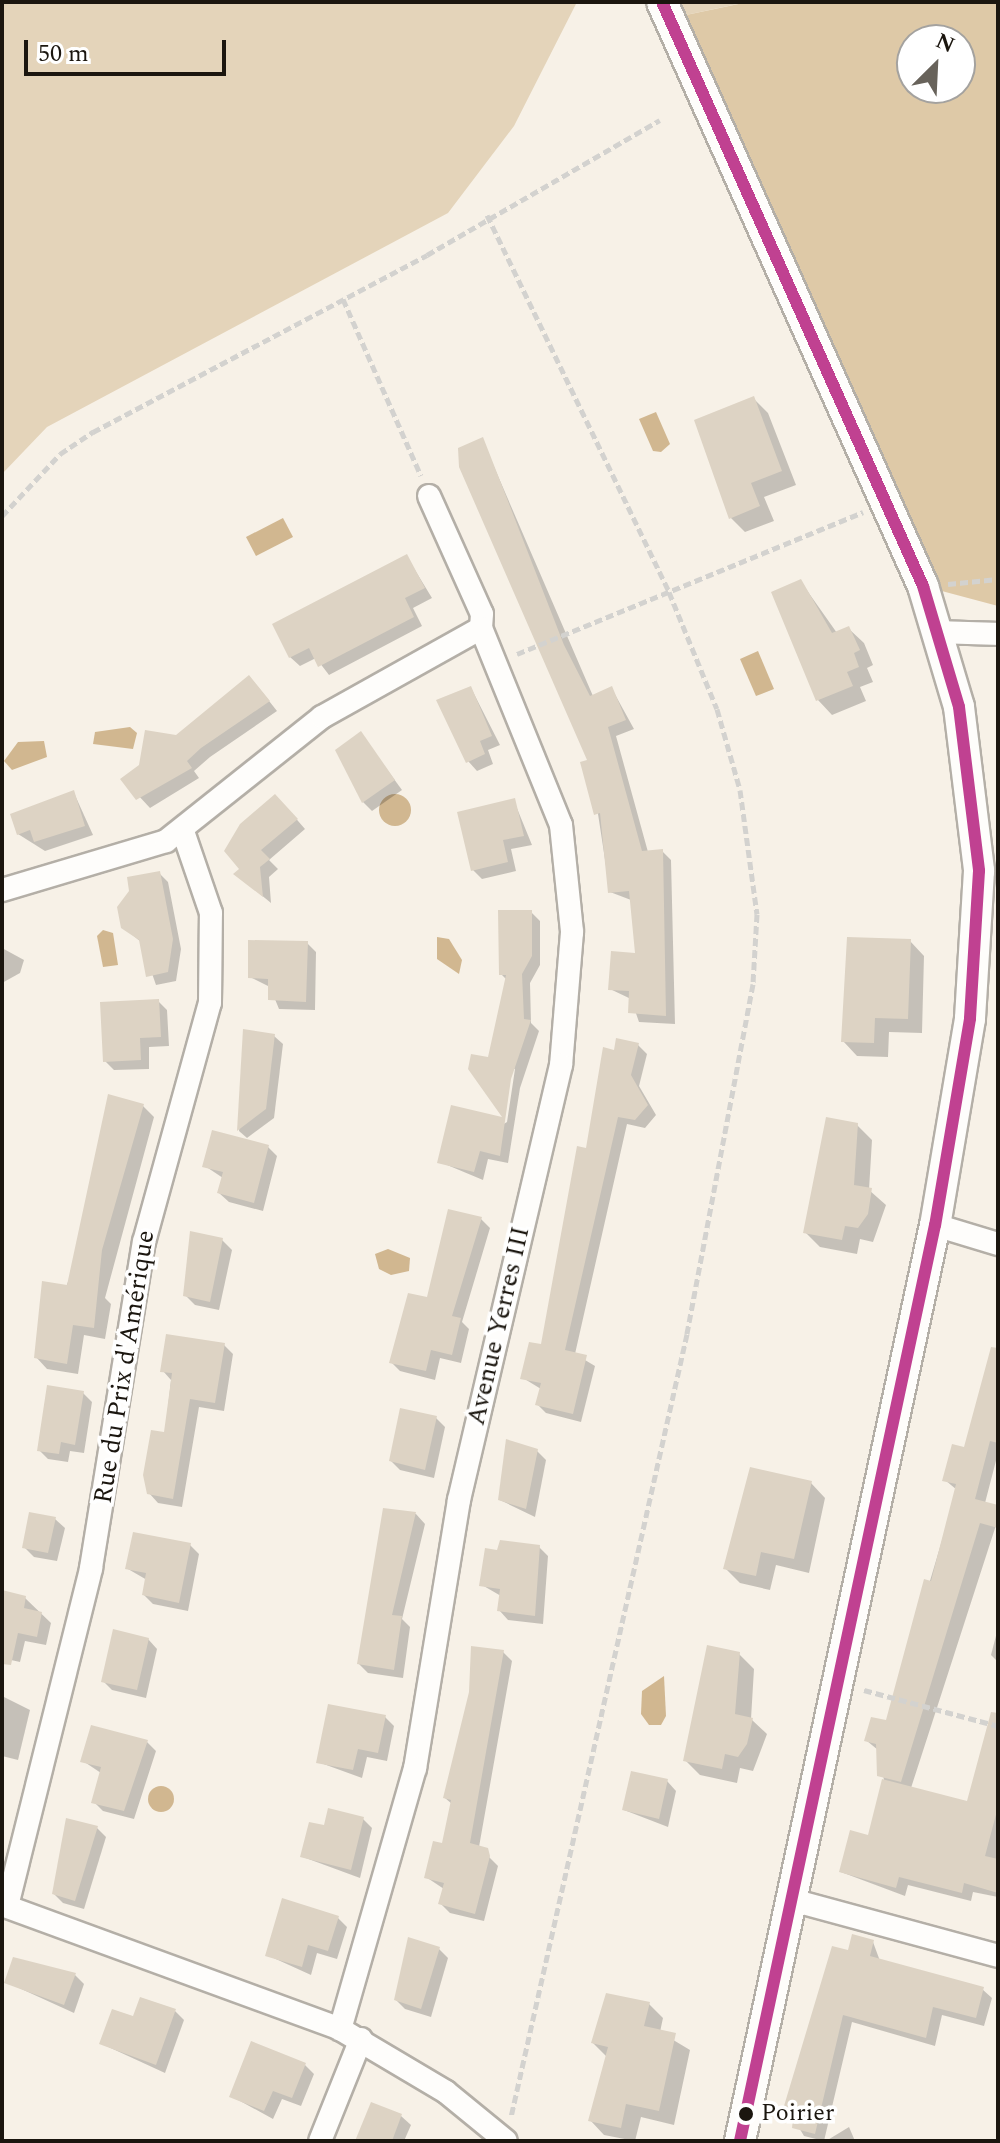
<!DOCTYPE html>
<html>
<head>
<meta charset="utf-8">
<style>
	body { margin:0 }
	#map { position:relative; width:1000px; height:2143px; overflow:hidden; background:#f7f1e7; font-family:Spectral,serif }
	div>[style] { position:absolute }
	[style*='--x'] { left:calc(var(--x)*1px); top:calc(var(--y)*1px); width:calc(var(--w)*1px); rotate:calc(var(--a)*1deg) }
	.green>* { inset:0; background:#e4d4ba }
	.forest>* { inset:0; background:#dec9a7 }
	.water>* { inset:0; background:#d1b790 }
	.round { border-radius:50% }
	.shadow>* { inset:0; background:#0003 }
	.building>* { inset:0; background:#ddd3c4 }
	.path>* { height:5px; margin-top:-2.5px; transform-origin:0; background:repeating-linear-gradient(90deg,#d3d2cf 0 8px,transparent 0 12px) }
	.roads { filter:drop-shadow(2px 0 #b4afa7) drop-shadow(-2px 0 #b4afa7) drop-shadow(0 2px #b4afa7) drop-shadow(0 -2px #b4afa7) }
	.minor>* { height:22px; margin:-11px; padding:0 11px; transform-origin:11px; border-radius:11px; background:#fefdfb }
	.secondary>* { height:30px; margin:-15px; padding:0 15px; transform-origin:15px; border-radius:15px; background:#fefdfb }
	.bus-1>* { height:12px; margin:-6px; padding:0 6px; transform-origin:6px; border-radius:6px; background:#c04191 }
	.dots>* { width:22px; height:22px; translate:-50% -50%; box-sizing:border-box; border:4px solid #fff; border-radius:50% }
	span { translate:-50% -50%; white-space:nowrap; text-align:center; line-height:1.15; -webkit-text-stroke:7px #fff; paint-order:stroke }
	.bus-label { font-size:24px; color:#1b160f }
	.left { translate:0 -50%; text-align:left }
	.street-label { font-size:26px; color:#1b160f }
	.frame { position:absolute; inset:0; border:4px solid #1b160f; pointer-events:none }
	.north { position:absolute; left:896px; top:24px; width:80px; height:80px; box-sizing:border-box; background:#fff; border:2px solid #a4a29f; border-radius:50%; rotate:24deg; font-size:22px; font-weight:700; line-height:32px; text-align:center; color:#1b160f }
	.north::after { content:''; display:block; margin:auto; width:28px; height:36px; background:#68635b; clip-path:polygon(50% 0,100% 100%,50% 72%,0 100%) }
	.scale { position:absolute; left:24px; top:40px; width:202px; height:36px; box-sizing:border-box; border:4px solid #1b160f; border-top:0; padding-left:10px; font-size:24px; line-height:28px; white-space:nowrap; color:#1b160f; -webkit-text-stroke:6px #fff; paint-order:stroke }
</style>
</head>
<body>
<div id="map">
	<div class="green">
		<div style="clip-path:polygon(2px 2px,577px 2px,514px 126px,448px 213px,47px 427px,2px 474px)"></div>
		<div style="clip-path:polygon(666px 2px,747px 2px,667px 19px)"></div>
	</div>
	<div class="forest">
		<div style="clip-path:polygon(evenodd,748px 2px,998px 2px,998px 606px,923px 586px,667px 19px,748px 2px,912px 40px,960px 40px,960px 88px,912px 88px,912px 40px)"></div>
	</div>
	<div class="water">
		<div style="clip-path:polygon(656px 412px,670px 444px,661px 452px,653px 451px,639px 419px)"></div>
		<div style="clip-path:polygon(283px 518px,293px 537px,256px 556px,246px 537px)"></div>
		<div style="clip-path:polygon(758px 651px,774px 689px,756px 696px,740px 659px)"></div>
		<div style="clip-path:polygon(130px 727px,137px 733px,133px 749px,93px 744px,95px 732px)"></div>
		<div style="clip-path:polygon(18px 742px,44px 741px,47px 757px,12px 770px,4px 761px)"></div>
		<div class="round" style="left:379px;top:794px;width:32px;height:32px"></div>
		<div style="clip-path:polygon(103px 930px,113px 933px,118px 965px,103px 967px,97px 936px)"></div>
		<div style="clip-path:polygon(437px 937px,449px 939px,462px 960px,459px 974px,437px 959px)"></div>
		<div style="clip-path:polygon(388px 1249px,410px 1258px,409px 1271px,391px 1275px,379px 1269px,375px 1254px)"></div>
		<div style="clip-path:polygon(664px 1676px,666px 1716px,661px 1725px,649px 1725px,641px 1714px,642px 1691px)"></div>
		<div class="round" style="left:148px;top:1786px;width:26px;height:26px"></div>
	</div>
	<div class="shadow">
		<div style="clip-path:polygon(753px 398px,768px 413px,796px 485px,764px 497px,774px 521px,745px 532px,730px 517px)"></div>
		<div style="clip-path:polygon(482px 439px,593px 696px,612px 689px,634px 729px,616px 736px,648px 852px,662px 851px,671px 860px,675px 1024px,639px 1022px,631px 999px,610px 989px,637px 955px,631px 900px,610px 892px,590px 762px,461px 467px)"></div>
		<div style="clip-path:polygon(407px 557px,432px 598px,413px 608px,422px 626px,329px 675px,316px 658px,300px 666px,290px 657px)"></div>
		<div style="clip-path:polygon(801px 582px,837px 633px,849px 629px,864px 643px,873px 665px,867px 668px,873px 682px,860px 687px,866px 701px,832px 715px,818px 700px,773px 593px)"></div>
		<div style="clip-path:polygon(258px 687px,277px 711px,210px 757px,194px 771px,199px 778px,150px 808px,123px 779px)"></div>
		<div style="clip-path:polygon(471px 688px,500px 745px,488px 750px,493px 764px,477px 771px,468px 761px)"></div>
		<div style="clip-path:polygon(361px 734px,402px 790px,372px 811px,363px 802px)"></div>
		<div style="clip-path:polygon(74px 793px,93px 835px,45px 851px,18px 834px)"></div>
		<div style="clip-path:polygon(514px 801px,532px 845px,511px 849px,516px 871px,482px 879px,473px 870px)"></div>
		<div style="clip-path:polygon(285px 806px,305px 829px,269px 860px,278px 869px,269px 877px,271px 903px,236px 874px)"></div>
		<div style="clip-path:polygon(159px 873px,168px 882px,181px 949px,176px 981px,156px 985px,141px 942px,123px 927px)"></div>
		<div style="clip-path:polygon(531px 912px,540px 921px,540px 965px,530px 983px,531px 1023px,539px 1031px,520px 1088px,508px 1163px,488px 1159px,483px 1180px,440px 1162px,507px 1122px,515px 1069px,490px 1060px,507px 980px,501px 974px)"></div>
		<div style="clip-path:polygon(910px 941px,924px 956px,922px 1033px,889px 1032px,888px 1057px,857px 1056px,843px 1041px)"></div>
		<div style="clip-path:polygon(307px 943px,316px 952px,315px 1010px,279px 1009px,270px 987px,250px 977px)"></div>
		<div style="clip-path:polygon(2px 948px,24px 960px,20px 973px,2px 983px)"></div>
		<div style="clip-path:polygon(158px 1001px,167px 1010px,169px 1046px,149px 1047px,149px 1069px,114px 1070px,105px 1061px)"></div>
		<div style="clip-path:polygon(274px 1036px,283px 1044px,274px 1118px,247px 1138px,239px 1131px,243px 1091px)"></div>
		<div style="clip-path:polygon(638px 1045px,647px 1054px,639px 1086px,656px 1115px,645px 1128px,627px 1124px,575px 1354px,595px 1366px,581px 1422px,546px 1413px,537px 1404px,541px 1389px,523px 1378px,542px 1347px,615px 1053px)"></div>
		<div style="clip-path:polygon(143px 1106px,154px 1117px,105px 1298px,111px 1304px,105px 1339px,84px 1335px,78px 1374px,47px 1369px,36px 1357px)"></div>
		<div style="clip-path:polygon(857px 1125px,872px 1140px,869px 1190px,886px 1205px,873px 1242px,860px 1239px,857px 1254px,820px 1247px,805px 1232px)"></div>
		<div style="clip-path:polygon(268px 1147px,277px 1156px,263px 1211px,229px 1202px,219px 1193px,223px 1178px,205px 1166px)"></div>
		<div style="clip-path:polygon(481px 1219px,490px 1228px,462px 1322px,469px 1329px,461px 1363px,440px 1358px,435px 1380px,400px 1371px,391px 1362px)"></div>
		<div style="clip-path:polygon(222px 1240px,232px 1250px,219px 1310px,195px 1305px,185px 1295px)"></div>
		<div style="clip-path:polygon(224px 1345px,233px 1354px,224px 1411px,199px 1407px,182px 1507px,158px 1503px,149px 1493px,165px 1434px,171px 1380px,163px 1371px)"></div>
		<div style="clip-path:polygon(998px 1350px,998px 1453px,985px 1503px,998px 1519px,911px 1788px,969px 1803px,998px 1756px,998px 1897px,973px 1892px,971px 1901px,908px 1885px,905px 1896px,841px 1872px,869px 1838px,884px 1780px,878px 1750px,867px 1741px,888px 1722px,957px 1490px,945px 1480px,966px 1449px)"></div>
		<div style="clip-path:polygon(83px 1393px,92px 1402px,84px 1453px,70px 1451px,68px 1462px,48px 1459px,39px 1450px)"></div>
		<div style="clip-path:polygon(436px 1418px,445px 1427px,434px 1478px,400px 1470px,391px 1461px)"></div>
		<div style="clip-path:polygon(537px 1451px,546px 1460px,535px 1517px,500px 1500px)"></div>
		<div style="clip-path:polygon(811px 1483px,825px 1498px,809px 1573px,776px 1565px,770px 1590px,740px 1583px,725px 1568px)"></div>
		<div style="clip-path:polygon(385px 1510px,416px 1514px,425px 1524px,402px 1619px,410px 1627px,403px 1678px,368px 1673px,359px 1664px)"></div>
		<div style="clip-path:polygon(55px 1519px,65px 1528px,57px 1561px,34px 1557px,24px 1547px)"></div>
		<div style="clip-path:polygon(190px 1545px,199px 1554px,188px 1611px,153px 1604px,144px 1595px,147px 1580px,128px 1569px)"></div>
		<div style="clip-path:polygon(539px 1547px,548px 1556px,543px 1624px,508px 1620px,499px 1610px,501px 1596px,482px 1585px,499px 1553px)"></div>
		<div style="clip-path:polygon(2px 1592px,25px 1598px,51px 1623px,46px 1645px,25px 1641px,20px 1662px,2px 1658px)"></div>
		<div style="clip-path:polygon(998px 1628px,998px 1662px,991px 1655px)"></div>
		<div style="clip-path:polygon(148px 1639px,157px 1649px,146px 1698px,112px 1690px,103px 1681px)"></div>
		<div style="clip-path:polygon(503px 1652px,512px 1661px,479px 1847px,498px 1866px,484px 1921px,450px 1913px,441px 1904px,444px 1889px,426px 1877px,443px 1845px,452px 1804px,445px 1798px,471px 1692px)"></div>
		<div style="clip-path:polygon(739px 1654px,754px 1669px,751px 1719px,767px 1734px,753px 1771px,740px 1768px,737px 1783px,700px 1775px,685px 1760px)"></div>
		<div style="clip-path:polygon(2px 1696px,30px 1710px,18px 1760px,2px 1756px)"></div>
		<div style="clip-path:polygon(385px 1717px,394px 1726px,387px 1761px,367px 1757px,362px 1778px,318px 1762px)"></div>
		<div style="clip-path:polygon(147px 1742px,156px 1751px,134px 1819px,103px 1811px,94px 1802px,101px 1773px,83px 1761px)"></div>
		<div style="clip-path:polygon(667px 1781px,676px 1791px,668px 1827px,624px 1810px)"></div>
		<div style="clip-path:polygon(363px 1819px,372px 1828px,360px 1878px,303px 1857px,325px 1828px)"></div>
		<div style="clip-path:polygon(97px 1828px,106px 1837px,84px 1909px,63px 1903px,54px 1894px)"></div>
		<div style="clip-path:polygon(338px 1918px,347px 1927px,337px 1959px,317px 1953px,311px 1975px,267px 1955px)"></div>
		<div style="clip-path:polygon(873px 1942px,880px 1961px,982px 1989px,992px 1998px,984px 2026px,942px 2015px,935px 2046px,852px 2022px,824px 2141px,804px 2136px,786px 2106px,850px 1952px)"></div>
		<div style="clip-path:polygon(439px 1949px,448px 1958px,431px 2017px,405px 2009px,396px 2000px)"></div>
		<div style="clip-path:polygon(75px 1975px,84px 1984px,74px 2013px,6px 1982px)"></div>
		<div style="clip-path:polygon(649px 2004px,663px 2018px,660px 2032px,690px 2050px,674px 2125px,641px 2117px,635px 2141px,604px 2135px,590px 2120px,607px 2057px,593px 2043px)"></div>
		<div style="clip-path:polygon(175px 2011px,184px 2020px,165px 2073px,102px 2044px)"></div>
		<div style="clip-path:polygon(305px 2065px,314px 2074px,301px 2106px,282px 2099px,273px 2119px,231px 2096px)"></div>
		<div style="clip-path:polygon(401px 2116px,411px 2125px,404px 2141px,362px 2141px)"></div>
		<div style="clip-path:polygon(849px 2127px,855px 2141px,826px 2141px)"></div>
	</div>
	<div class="building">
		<div style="clip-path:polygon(754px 396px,782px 471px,751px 483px,760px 506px,729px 519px,694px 420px)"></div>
		<div style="clip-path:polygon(483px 437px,564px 645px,590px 696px,612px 686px,626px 720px,608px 727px,642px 851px,663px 849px,666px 1016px,628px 1013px,629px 991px,608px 990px,611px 951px,635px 953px,629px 891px,608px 893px,600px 813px,594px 815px,580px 762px,587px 760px,459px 467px,458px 448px)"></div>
		<div style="clip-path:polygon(407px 554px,425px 588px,405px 598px,414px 617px,318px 667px,309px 648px,289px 658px,272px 624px)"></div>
		<div style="clip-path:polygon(801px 579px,832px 633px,849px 626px,860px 650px,854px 653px,859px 667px,847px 672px,853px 686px,816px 701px,771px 592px)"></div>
		<div style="clip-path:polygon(249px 675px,270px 701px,201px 748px,187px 761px,192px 768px,136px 800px,120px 779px,139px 765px,145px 730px,176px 735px)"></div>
		<div style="clip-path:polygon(471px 686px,492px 736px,480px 741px,485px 754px,466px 763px,436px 700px)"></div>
		<div style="clip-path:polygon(361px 731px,395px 780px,362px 803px,335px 750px)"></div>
		<div style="clip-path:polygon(74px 790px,85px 826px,34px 842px,30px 830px,17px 835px,10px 814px)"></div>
		<div style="clip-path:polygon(275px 794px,298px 819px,261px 850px,270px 859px,260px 867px,263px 897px,233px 874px,239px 869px,224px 851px,240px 824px)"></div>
		<div style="clip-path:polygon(515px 798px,524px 836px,503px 840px,508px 862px,471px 871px,457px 812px)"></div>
		<div style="clip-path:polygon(160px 871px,173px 939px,168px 972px,146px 977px,139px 940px,121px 928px,117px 907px,129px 891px,127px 877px)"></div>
		<div style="clip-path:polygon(498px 910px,532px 910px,532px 956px,522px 974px,524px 1019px,531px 1020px,511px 1079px,500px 1156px,480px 1151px,474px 1172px,437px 1163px,451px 1105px,502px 1117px,468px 1069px,471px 1054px,488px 1057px,506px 975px,499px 975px)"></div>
		<div style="clip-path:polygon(847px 937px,911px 939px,908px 1019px,875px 1018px,874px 1043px,841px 1042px)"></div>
		<div style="clip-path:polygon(248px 940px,308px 941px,306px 1002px,268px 1000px,268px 979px,248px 978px)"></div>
		<div style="clip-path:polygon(159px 999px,161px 1037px,140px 1038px,141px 1060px,103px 1062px,100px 1002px)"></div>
		<div style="clip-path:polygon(243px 1029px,275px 1034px,266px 1109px,237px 1131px)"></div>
		<div style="clip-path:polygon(616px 1038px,639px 1043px,631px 1075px,648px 1105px,635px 1120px,618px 1117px,565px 1350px,587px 1355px,573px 1414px,535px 1405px,541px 1383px,520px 1379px,529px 1342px,541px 1344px,577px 1146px,586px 1148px,603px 1047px,614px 1050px)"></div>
		<div style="clip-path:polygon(108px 1094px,144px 1104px,102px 1250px,94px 1328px,73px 1325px,67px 1364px,34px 1358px,42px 1281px,67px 1285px)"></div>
		<div style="clip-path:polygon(826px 1117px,858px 1123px,854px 1185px,872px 1188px,868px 1214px,858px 1228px,845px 1226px,842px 1240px,803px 1233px)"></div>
		<div style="clip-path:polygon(212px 1130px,269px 1145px,254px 1203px,217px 1193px,223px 1172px,202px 1167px)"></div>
		<div style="clip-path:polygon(448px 1209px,482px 1217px,452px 1316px,461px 1318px,452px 1355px,431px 1350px,426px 1371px,389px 1363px,408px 1293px,427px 1297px)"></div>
		<div style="clip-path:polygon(190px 1231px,223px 1238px,210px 1302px,183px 1296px)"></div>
		<div style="clip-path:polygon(166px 1334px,225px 1343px,215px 1403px,190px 1399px,173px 1499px,147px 1494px,143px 1475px,151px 1430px,164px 1432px,172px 1373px,160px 1372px)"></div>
		<div style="clip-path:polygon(991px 1347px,998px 1348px,998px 1443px,990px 1441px,975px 1499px,998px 1505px,998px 1528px,980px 1523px,901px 1782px,877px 1776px,876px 1744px,864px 1741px,871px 1717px,886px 1720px,924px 1579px,931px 1581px,956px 1484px,942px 1481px,952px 1444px,964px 1447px)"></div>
		<div style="clip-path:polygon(47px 1385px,84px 1391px,75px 1445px,61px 1442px,59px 1454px,37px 1451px)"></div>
		<div style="clip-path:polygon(400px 1408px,437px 1416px,425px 1470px,389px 1461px)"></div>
		<div style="clip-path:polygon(506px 1439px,538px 1449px,526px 1509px,498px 1500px)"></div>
		<div style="clip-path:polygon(750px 1467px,812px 1481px,794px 1559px,761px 1552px,756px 1576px,723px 1569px)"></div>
		<div style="clip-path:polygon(383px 1508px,416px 1512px,392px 1615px,402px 1616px,394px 1670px,357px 1664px)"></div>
		<div style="clip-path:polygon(29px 1512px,56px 1517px,48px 1553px,22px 1548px)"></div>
		<div style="clip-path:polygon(133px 1532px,191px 1543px,179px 1603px,142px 1595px,146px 1573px,125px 1569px)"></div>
		<div style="clip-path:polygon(500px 1540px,540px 1545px,535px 1616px,497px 1611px,500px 1589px,479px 1586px,485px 1548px,497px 1550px)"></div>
		<div style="clip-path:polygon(2px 1590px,26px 1596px,24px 1608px,42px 1612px,37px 1637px,18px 1633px,11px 1665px,2px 1664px)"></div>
		<div style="clip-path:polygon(113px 1629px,149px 1638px,137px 1690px,101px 1682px)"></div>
		<div style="clip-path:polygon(707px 1645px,740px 1652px,735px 1714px,753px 1718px,747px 1744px,738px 1757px,725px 1754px,722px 1769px,683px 1761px)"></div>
		<div style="clip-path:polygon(471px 1646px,504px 1650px,470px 1843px,488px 1848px,490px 1856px,475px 1914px,438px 1904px,444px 1883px,424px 1878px,433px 1841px,442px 1843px,451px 1800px,443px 1798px,469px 1692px)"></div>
		<div style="clip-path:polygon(328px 1704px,386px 1715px,378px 1753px,358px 1749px,353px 1770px,316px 1763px)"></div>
		<div style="clip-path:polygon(991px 1712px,998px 1713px,998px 1807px,985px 1856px,998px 1859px,998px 1893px,964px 1883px,962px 1893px,899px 1877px,896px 1888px,839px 1872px,850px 1830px,868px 1835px,882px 1779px,967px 1801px)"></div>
		<div style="clip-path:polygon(91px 1725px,148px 1740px,124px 1811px,91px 1803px,101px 1767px,80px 1762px)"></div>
		<div style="clip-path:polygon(631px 1771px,668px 1779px,659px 1819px,622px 1810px)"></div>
		<div style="clip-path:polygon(328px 1808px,364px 1817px,351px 1870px,300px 1857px,309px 1822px,324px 1825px)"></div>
		<div style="clip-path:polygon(66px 1818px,98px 1826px,75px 1901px,52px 1894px)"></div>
		<div style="clip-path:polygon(282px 1898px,339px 1916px,328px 1951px,308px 1945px,302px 1967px,265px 1956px)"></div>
		<div style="clip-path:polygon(852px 1934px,874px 1940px,870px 1956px,984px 1987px,976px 2018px,933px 2007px,926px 2038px,843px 2015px,815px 2134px,792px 2128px,794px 2109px,784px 2106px,832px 1946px,848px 1950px)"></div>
		<div style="clip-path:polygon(408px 1937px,440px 1947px,421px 2009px,394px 2000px)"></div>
		<div style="clip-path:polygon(13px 1957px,76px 1973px,64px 2005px,4px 1983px)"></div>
		<div style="clip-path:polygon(606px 1993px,650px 2002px,644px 2026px,676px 2033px,659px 2111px,626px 2104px,621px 2128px,588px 2121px,608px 2047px,591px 2043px)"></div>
		<div style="clip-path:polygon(140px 1997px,176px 2009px,156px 2065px,99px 2044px,112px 2009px,133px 2016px)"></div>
		<div style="clip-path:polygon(251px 2041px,306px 2063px,292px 2098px,273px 2091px,264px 2111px,229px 2097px)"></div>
		<div style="clip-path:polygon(371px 2102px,402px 2114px,392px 2141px,355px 2141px)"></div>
	</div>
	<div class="path">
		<div style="--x:487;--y:215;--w:419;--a:64.2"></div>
		<div style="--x:669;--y:592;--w:126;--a:67.7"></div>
		<div style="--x:717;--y:709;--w:84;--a:74.1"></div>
		<div style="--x:740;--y:790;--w:125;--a:82.2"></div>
		<div style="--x:757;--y:914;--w:70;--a:93.3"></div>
		<div style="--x:753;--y:984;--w:356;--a:100.7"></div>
		<div style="--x:687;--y:1334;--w:803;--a:102.67"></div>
		<div style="--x:343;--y:299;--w:193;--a:66.2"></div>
		<div style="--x:2;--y:516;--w:85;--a:-46.9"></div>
		<div style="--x:60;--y:454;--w:40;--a:-34"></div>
		<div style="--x:93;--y:432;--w:378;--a:-27.9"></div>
		<div style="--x:427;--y:255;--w:269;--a:-30.1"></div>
		<div style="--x:948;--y:584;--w:50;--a:-5.7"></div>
		<div style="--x:517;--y:654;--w:374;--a:-22.3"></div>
		<div style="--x:864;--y:1690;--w:139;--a:15"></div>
	</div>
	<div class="roads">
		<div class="minor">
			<div style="--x:429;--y:496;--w:129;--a:65.8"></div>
			<div style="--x:482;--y:614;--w:14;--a:94"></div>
			<div style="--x:938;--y:632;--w:60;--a:1.9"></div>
			<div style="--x:2;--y:890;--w:171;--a:-16.6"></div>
			<div style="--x:166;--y:841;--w:199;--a:-38.5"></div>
			<div style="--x:322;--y:717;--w:182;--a:-29.2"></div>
			<div style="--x:481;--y:628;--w:213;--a:67.9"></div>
			<div style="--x:561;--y:825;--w:108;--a:84.1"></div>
			<div style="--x:572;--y:932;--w:133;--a:94.7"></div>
			<div style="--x:561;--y:1065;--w:447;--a:103.2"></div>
			<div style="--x:459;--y:1500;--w:272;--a:99.3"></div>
			<div style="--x:415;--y:1768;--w:272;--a:106"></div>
			<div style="--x:935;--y:1225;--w:66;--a:16.8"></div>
			<div style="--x:792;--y:1900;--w:213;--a:15.2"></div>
			<div style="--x:2;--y:1905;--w:360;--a:20.1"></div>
			<div style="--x:340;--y:2029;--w:123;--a:30.7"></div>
			<div style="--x:446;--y:2092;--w:77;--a:39.2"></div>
			<div style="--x:7;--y:1906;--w:348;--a:-76"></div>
			<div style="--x:91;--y:1568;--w:330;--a:-80.8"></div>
			<div style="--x:144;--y:1242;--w:248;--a:-74.6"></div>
			<div style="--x:210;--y:1003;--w:90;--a:-89.4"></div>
			<div style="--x:211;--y:913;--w:87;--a:-108.9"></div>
			<div style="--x:320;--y:2141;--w:110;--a:-68.1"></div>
		</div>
		<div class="secondary">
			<div style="--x:662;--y:2;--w:640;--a:65.92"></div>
			<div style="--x:923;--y:586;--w:126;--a:73.4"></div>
			<div style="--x:959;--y:707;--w:165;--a:83"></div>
			<div style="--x:979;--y:871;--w:148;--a:93.5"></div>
			<div style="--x:970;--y:1019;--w:209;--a:99.6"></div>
			<div style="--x:935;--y:1225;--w:937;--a:102.02"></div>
		</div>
	</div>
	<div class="bus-1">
		<div style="--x:662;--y:2;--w:640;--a:65.92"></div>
		<div style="--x:923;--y:586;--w:126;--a:73.4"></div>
		<div style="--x:959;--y:707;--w:165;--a:83"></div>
		<div style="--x:979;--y:871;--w:148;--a:93.5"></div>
		<div style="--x:970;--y:1019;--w:209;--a:99.6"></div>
		<div style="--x:935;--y:1225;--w:937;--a:102.02"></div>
	</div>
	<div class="dots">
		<div style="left:746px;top:2114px;background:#1b160f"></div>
	</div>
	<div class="bus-label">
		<span class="left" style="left:761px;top:2114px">Poirier</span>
	</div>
	<div class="street-label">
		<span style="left:499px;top:1326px;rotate:-77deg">Avenue Yerres III</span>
		<span style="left:125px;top:1367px;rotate:-81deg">Rue du Prix d'Amérique</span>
	</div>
	<div class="frame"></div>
	<div class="north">N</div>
	<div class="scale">50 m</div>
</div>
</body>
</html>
